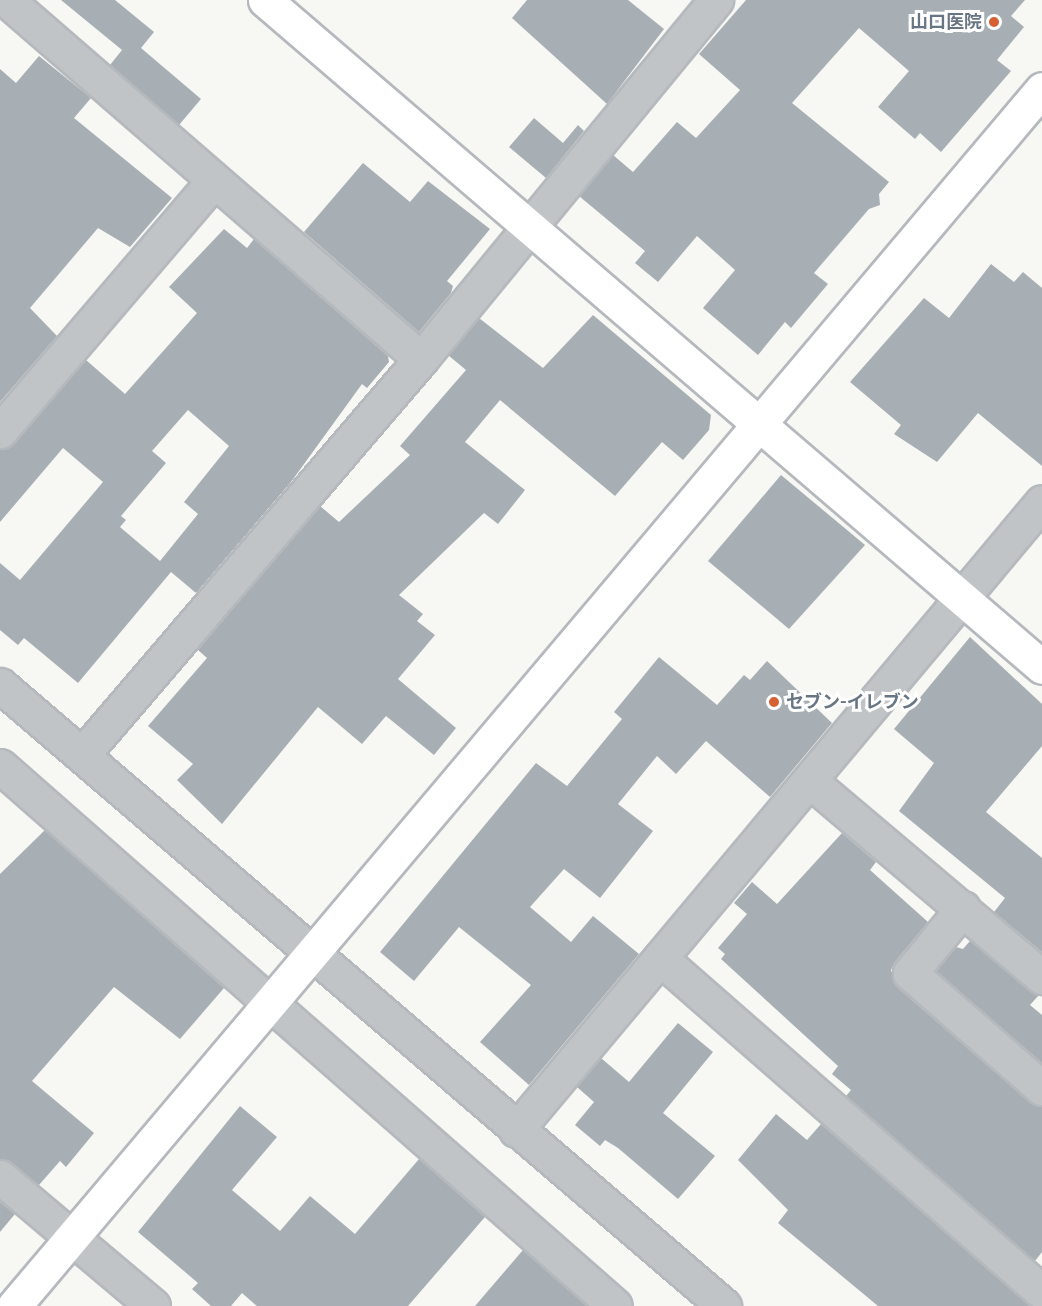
<!DOCTYPE html>
<html>
<head>
<meta charset="utf-8">
<style>
	body { margin:0 }
	#map { position:relative; width:1042px; height:1306px; overflow:hidden; background:#f7f7f4; font-family:Karla,"Noto Sans JP",sans-serif }
	div>[style] { position:absolute }
	[style*='--x'] { left:calc(var(--x)*1px); top:calc(var(--y)*1px); width:calc(var(--w)*1px); rotate:calc(var(--a)*1deg) }
	.building>* { inset:0; background:#a8afb4 }
	.roads { filter:drop-shadow(2px 0 #b5b9bd) drop-shadow(-2px 0 #b5b9bd) drop-shadow(0 2px #b5b9bd) drop-shadow(0 -2px #b5b9bd) }
	.street>* { height:33px; margin:-16.5px; padding:0 16.5px; transform-origin:16.5px; border-radius:16.5px; background:#c0c4c7 }
	.secondary>* { height:33px; margin:-16.5px; padding:0 16.5px; transform-origin:16.5px; border-radius:16.5px; background:#fff }
	.dots>* { width:16px; height:16px; translate:-50% -50%; box-sizing:border-box; border:3px solid #fff; border-radius:50% }
	span { translate:-50% -50%; white-space:nowrap; text-align:center; line-height:1.15; -webkit-text-stroke:6px #fff; paint-order:stroke }
	.poi-label { font-size:18px; color:#687683; font-weight:700 }
	.right { translate:-100% -50%; text-align:right }
	.left { translate:0 -50%; text-align:left }
</style>
</head>
<body>
<div id="map">
	<div class="building">
		<div style="clip-path:polygon(61px 0,115px 0,154px 32px,141px 48px,201px 99px,179px 125px,110px 65px,122px 50px)"></div>
		<div style="clip-path:polygon(527px 0,628px 0,664px 29px,607px 104px,512px 18px)"></div>
		<div style="clip-path:polygon(746px 0,1025px 0,1011px 16px,1024px 27px,997px 60px,1011px 71px,941px 152px,920px 133px,915px 139px,878px 107px,909px 71px,859px 28px,792px 103px,889px 182px,879px 194px,880px 205px,869px 209px,814px 273px,828px 284px,791px 328px,785px 322px,758px 355px,703px 308px,735px 270px,697px 236px,658px 282px,635px 263px,645px 251px,579px 196px,613px 155px,633px 172px,677px 122px,696px 138px,740px 90px,699px 54px)"></div>
		<div style="clip-path:polygon(39px 56px,91px 98px,74px 118px,172px 198px,130px 247px,98px 228px,30px 308px,57px 336px,0 402px,0 69px,16px 83px)"></div>
		<div style="clip-path:polygon(534px 118px,563px 143px,578px 125px,584px 131px,546px 178px,509px 147px)"></div>
		<div style="clip-path:polygon(363px 163px,410px 202px,428px 181px,490px 229px,447px 281px,453px 286px,451px 293px,419px 332px,304px 232px)"></div>
		<div style="clip-path:polygon(evenodd,224px 229px,247px 248px,254px 239px,388px 356px,389px 362px,367px 388px,362px 384px,291px 482px,196px 593px,171px 572px,78px 683px,24px 638px,18px 645px,0 630px,0 563px,20px 580px,103px 482px,63px 448px,0 522px,0 449px,14px 443px,86px 360px,125px 394px,197px 313px,169px 287px,224px 229px,188px 410px,229px 446px,184px 502px,198px 514px,160px 561px,120px 527px,126px 520px,121px 516px,166px 463px,152px 451px,188px 410px)"></div>
		<div style="clip-path:polygon(991px 264px,1014px 282px,1023px 272px,1042px 288px,1042px 466px,978px 413px,937px 462px,894px 434px,901px 425px,850px 382px,924px 298px,949px 318px)"></div>
		<div style="clip-path:polygon(593px 315px,711px 415px,709px 430px,683px 460px,662px 442px,615px 496px,500px 400px,465px 442px,525px 490px,498px 524px,484px 513px,399px 595px,423px 614px,417px 621px,435px 635px,398px 679px,456px 728px,434px 755px,386px 716px,362px 744px,318px 707px,222px 824px,177px 780px,193px 764px,148px 726px,207px 658px,198px 650px,320px 506px,339px 522px,410px 455px,400px 446px,466px 370px,448px 355px,479px 318px,543px 368px)"></div>
		<div style="clip-path:polygon(781px 475px,865px 545px,789px 629px,708px 561px)"></div>
		<div style="clip-path:polygon(970px 637px,1042px 704px,1042px 746px,986px 812px,1042px 858px,1042px 952px,994px 912px,1005px 898px,899px 811px,934px 763px,894px 729px)"></div>
		<div style="clip-path:polygon(659px 657px,717px 705px,744px 675px,750px 680px,767px 661px,832px 723px,770px 797px,706px 741px,676px 774px,657px 756px,618px 804px,653px 831px,600px 898px,564px 869px,530px 907px,571px 942px,593px 916px,639px 954px,529px 1085px,480px 1042px,531px 985px,459px 927px,414px 981px,380px 952px,536px 763px,567px 786px,622px 719px,614px 712px)"></div>
		<div style="clip-path:polygon(45px 830px,224px 988px,180px 1039px,114px 987px,32px 1081px,94px 1133px,66px 1167px,60px 1161px,39px 1185px,0 1159px,0 874px)"></div>
		<div style="clip-path:polygon(842px 833px,876px 862px,870px 870px,928px 922px,895px 962px,891px 970px,897px 987px,1030px 1102px,1042px 1106px,1042px 1252px,1035px 1261px,846px 1096px,851px 1090px,832px 1074px,838px 1066px,721px 959px,725px 954px,718px 948px,747px 914px,734px 903px,752px 882px,777px 904px)"></div>
		<div style="clip-path:polygon(970px 941px,1039px 995px,1030px 1005px,1042px 1015px,1042px 1063px,936px 971px,956px 947px,963px 949px)"></div>
		<div style="clip-path:polygon(678px 1023px,713px 1052px,663px 1113px,715px 1156px,678px 1199px,618px 1148px,605px 1140px,600px 1146px,575px 1125px,594px 1102px,577px 1087px,601px 1058px,629px 1082px)"></div>
		<div style="clip-path:polygon(240px 1106px,277px 1137px,232px 1190px,280px 1231px,310px 1196px,355px 1234px,419px 1159px,485px 1217px,408px 1306px,257px 1306px,242px 1293px,231px 1306px,211px 1306px,192px 1289px,198px 1283px,138px 1232px)"></div>
		<div style="clip-path:polygon(776px 1114px,807px 1140px,821px 1124px,1030px 1306px,878px 1306px,778px 1223px,788px 1210px,738px 1160px)"></div>
		<div style="clip-path:polygon(0 1202px,15px 1214px,0 1232px)"></div>
		<div style="clip-path:polygon(523px 1250px,587px 1306px,475px 1306px)"></div>
	</div>
	<div class="roads">
		<div class="street">
			<div style="--x:9;--y:2;--w:545;--a:40.91"></div>
			<div style="--x:0;--y:431;--w:328;--a:-49.5"></div>
			<div style="--x:0;--y:685;--w:954;--a:40.62"></div>
			<div style="--x:82;--y:755;--w:521;--a:-49.43"></div>
			<div style="--x:421;--y:359;--w:465;--a:-50.6"></div>
			<div style="--x:0;--y:766;--w:818;--a:41.28"></div>
			<div style="--x:810;--y:781;--w:304;--a:40.2"></div>
			<div style="--x:963;--y:908;--w:84;--a:129.2"></div>
			<div style="--x:910;--y:973;--w:175;--a:41.1"></div>
			<div style="--x:660;--y:958;--w:507;--a:41.16"></div>
			<div style="--x:516;--y:1130;--w:819;--a:-50.05"></div>
			<div style="--x:0;--y:1177;--w:200;--a:40.1"></div>
		</div>
		<div class="secondary">
			<div style="--x:265;--y:0;--w:1024;--a:40.64"></div>
			<div style="--x:14;--y:1306;--w:1593;--a:-49.81"></div>
		</div>
	</div>
	<div class="dots">
		<div style="left:994px;top:22px;background:#d66034"></div>
		<div style="left:774px;top:702px;background:#d66034"></div>
	</div>
	<div class="poi-label">
		<span class="right" style="left:982px;top:22px">山口医院</span>
		<span class="left" style="left:786px;top:702px">セブン-イレブン</span>
	</div>
</div>
</body>
</html>
